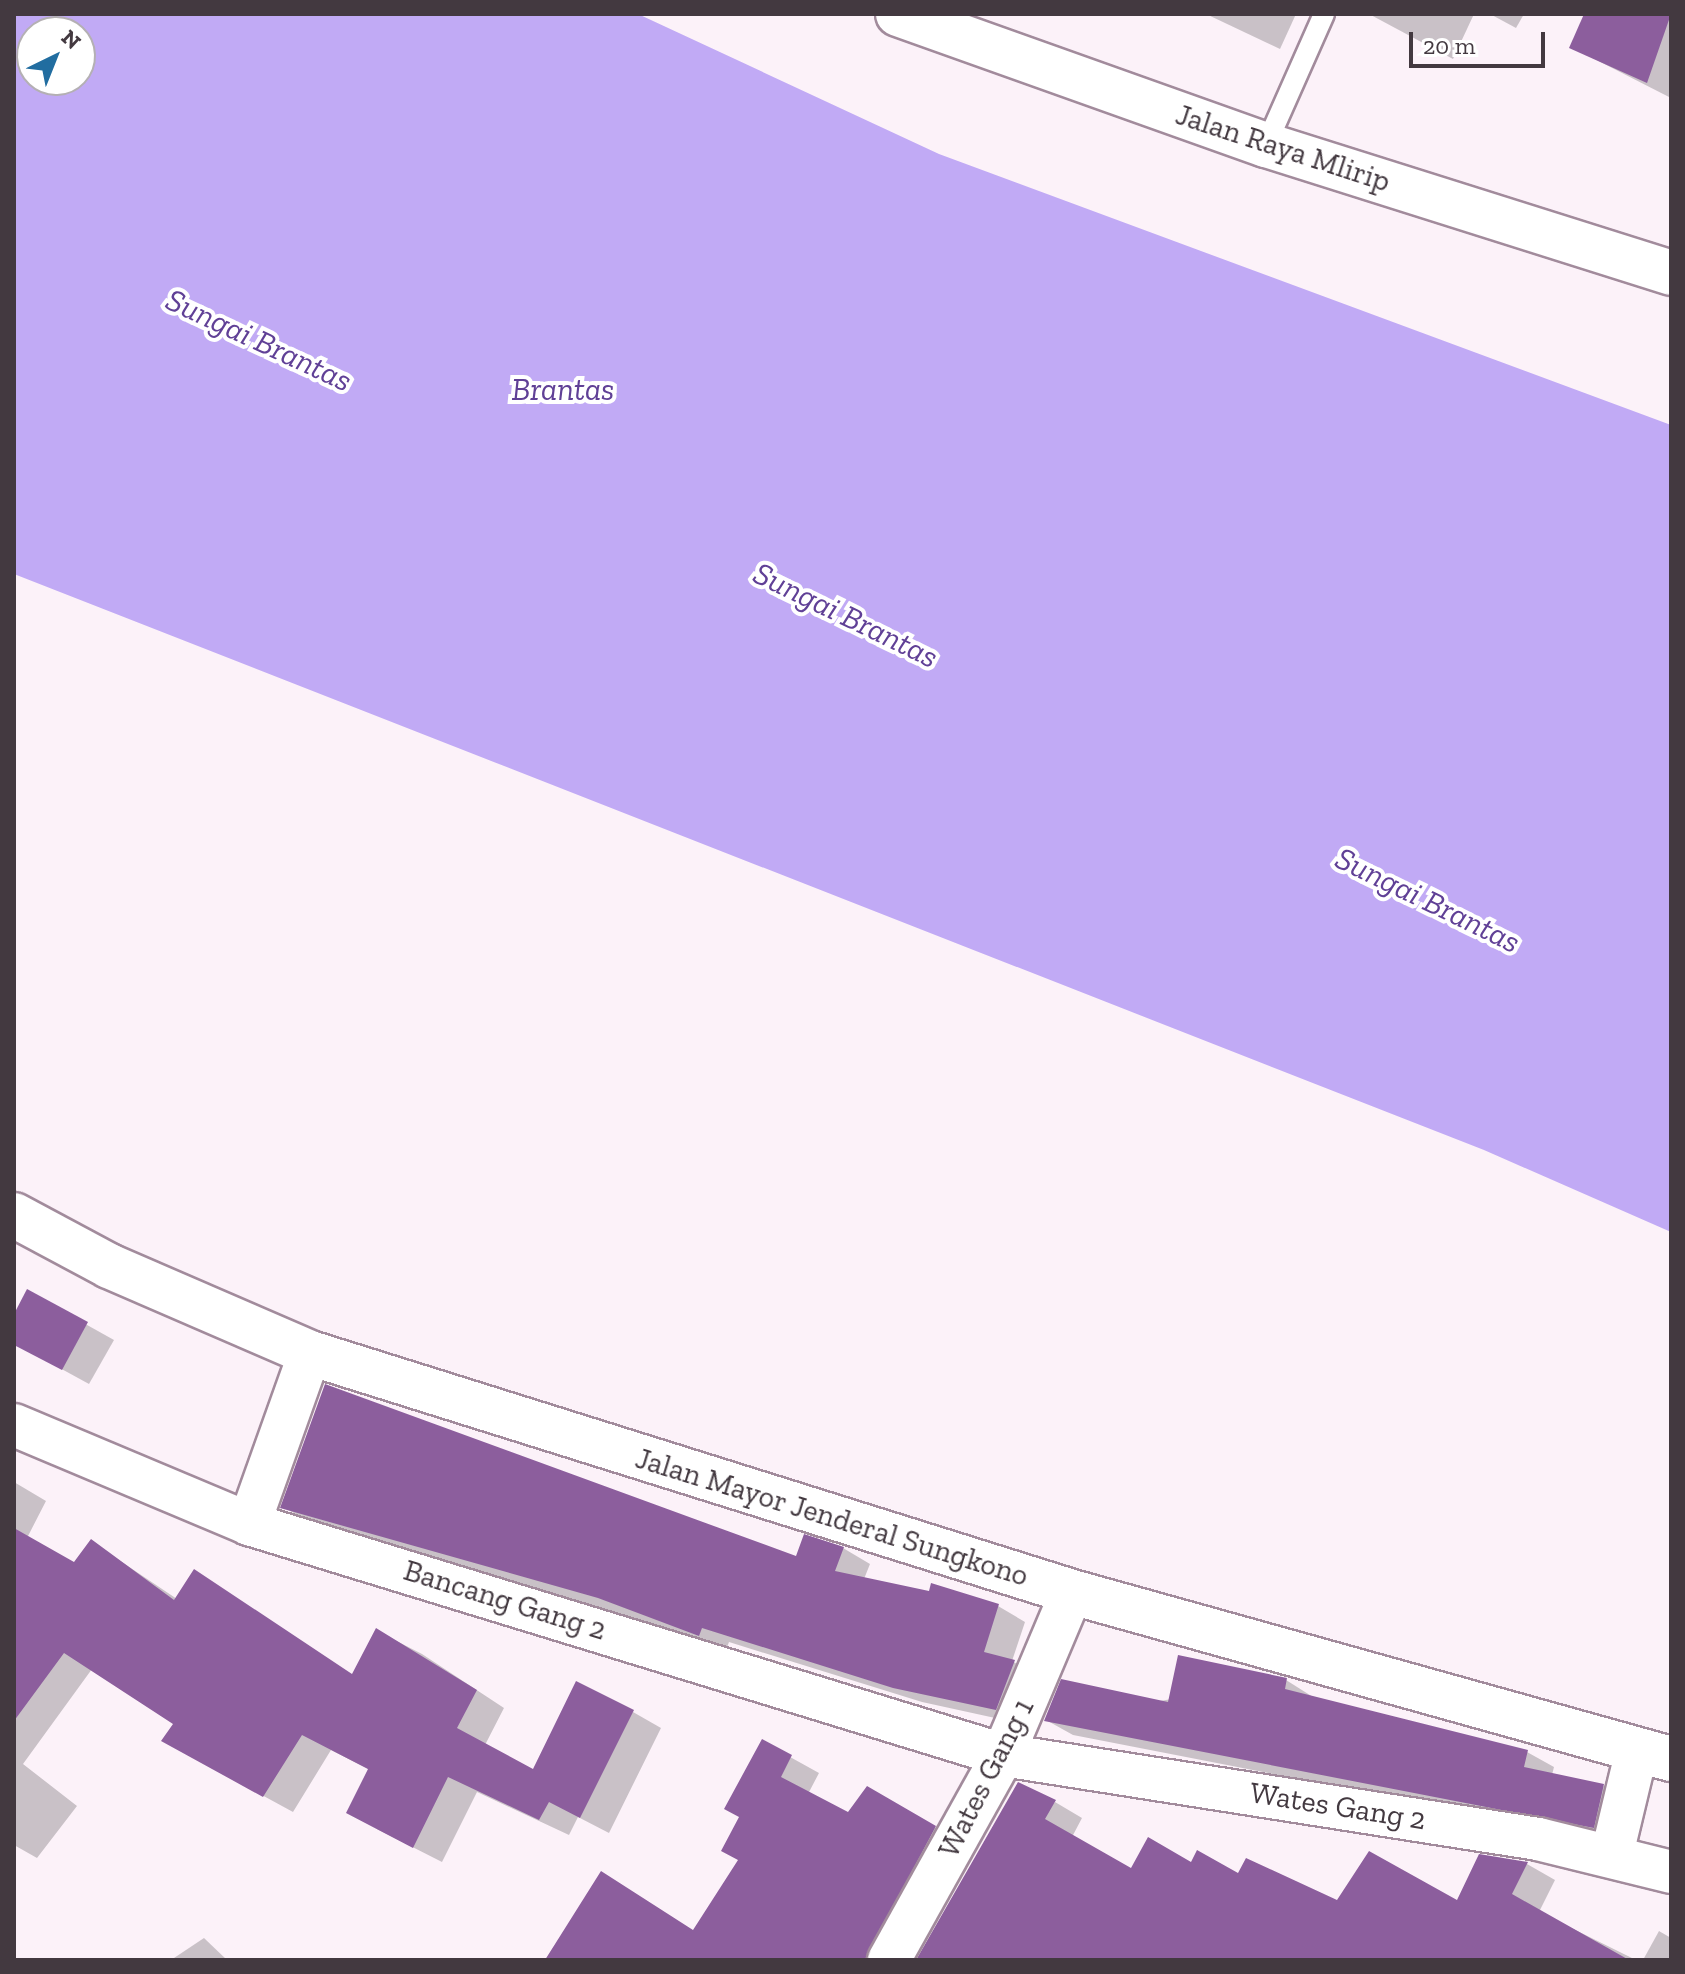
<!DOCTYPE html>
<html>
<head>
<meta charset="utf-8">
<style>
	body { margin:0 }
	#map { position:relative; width:1685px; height:1974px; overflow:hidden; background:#fcf2f9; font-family:"Zilla Slab",serif }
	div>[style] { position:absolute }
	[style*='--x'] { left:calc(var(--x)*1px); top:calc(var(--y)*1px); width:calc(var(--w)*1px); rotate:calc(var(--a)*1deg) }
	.water>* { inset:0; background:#c1aaf5 }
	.shadow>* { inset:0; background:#0003 }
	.building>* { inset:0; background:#8c5e9d }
	.roads { filter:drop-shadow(2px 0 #a28b9c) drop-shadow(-2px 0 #a28b9c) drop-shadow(0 2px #a28b9c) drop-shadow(0 -2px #a28b9c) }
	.service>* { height:20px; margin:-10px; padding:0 10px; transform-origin:10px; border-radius:10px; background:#fff }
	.minor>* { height:42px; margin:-21px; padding:0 21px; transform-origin:21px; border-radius:21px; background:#fff }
	.secondary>* { height:44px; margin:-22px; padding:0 22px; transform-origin:22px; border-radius:22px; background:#fff }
	.primary>* { height:44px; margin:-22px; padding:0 22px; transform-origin:22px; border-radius:22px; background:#fff }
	span { translate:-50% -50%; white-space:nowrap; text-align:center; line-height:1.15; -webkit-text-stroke:8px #fff; paint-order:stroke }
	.street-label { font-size:30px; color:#433940 }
	.water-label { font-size:32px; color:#604096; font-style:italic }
	.frame { position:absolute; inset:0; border:16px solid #433940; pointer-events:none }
	.north { position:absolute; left:16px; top:16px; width:80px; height:80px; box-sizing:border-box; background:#fff; border:2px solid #b4b0b3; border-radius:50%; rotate:43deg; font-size:22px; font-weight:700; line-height:32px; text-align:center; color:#433940 }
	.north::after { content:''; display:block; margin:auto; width:28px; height:36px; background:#216da0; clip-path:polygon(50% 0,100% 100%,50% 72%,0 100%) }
	.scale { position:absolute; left:1409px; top:32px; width:136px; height:36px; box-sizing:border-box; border:4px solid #433940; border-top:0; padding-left:10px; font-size:24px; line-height:28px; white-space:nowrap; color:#433940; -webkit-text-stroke:6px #fff; paint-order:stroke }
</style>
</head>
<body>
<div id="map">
	<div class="water">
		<div style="clip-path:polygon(evenodd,14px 14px,638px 14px,939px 154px,1671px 425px,1671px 1232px,1484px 1150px,14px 574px,14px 14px,32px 32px,80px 32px,80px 80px,32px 80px,32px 32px)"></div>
	</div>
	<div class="shadow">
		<div style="clip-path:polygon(1206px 14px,1296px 14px,1280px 49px)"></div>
		<div style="clip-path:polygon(1369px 14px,1474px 14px,1453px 59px)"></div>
		<div style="clip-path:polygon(1490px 14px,1524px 14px,1516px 28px)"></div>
		<div style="clip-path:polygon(1586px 14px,1671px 14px,1671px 98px,1571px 47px)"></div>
		<div style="clip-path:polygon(28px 1292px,114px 1340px,89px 1384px,14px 1343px,14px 1318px)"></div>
		<div style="clip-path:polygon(14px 1482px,46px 1501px,27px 1538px,75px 1565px,92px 1542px,177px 1599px,354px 1675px,377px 1631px,422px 1654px,504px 1708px,485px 1745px,534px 1772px,633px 1712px,661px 1728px,609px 1833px,578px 1817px,569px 1835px,477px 1792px,442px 1862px,377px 1829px,370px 1770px,331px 1750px,293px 1812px,192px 1757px,175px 1723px,92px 1669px,23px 1764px,77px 1806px,37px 1858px,14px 1845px)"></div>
		<div style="clip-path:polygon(283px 1507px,797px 1558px,843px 1548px,870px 1564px,864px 1579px,998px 1606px,1025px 1622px,1012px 1661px,1041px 1678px,1023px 1724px,922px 1702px,729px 1642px,726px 1650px,310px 1522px)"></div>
		<div style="clip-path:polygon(1286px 1680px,1313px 1697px,1527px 1752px,1554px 1767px,1552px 1775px,1603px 1786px,1630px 1801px,1621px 1842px,1073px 1735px,1046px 1720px)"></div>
		<div style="clip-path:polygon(763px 1742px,819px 1773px,808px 1794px,849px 1815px,867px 1789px,963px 1843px,898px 1960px,545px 1960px,602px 1874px,694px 1932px,740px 1860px,742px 1817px)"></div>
		<div style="clip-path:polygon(1055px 1802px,1082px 1818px,1072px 1837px,1132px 1871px,1191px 1864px,1338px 1902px,1458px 1903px,1480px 1856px,1527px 1864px,1555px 1880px,1539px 1912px,1636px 1960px,919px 1960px)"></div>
		<div style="clip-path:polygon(1659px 1931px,1671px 1938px,1671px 1960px,1643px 1960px)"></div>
		<div style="clip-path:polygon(204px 1938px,227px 1960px,171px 1960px)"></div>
	</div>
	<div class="building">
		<div style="clip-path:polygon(1584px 14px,1671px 14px,1647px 83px,1569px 48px)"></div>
		<div style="clip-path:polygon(27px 1289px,88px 1322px,62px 1370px,14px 1345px,14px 1314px)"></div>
		<div style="clip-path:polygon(325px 1384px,796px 1556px,804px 1534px,844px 1547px,835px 1571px,929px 1591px,931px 1583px,999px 1604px,984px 1652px,1015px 1660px,996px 1710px,893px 1688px,702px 1628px,699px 1636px,598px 1598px,280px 1508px)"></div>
		<div style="clip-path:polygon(14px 1528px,74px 1562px,91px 1539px,174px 1600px,194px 1569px,352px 1674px,376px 1628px,477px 1690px,457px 1728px,533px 1769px,576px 1681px,634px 1710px,580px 1818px,549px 1802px,539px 1820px,448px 1777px,413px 1848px,346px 1813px,368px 1769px,302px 1735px,263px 1797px,161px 1741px,173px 1724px,64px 1653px,14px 1721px)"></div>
		<div style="clip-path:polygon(1178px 1655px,1287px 1678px,1285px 1689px,1528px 1750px,1524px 1767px,1604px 1784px,1594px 1828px,1044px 1721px,1061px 1679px,1168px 1702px)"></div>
		<div style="clip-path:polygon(762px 1739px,792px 1755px,781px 1777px,848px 1812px,867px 1786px,936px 1826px,865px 1960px,545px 1960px,601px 1871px,693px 1930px,738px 1860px,721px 1851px,739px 1817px,724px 1809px)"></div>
		<div style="clip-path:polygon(1018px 1782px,1056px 1800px,1045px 1819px,1131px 1868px,1148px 1837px,1191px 1862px,1197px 1850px,1238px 1873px,1246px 1858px,1337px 1900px,1369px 1851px,1457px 1900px,1479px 1854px,1528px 1862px,1512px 1894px,1629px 1960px,916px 1960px)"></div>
	</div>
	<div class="roads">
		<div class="service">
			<div style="--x:1266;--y:145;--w:143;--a:-66.1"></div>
		</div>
		<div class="minor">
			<div style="--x:14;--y:1425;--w:255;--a:22.8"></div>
			<div style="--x:249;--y:1524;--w:789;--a:17.03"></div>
			<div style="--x:1003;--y:1755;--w:542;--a:8.92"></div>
			<div style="--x:1538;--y:1839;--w:137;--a:13.9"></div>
			<div style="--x:249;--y:1524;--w:182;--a:-70.4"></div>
			<div style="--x:1612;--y:1854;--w:107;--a:-76.5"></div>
			<div style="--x:889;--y:1960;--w:235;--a:-60.9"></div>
			<div style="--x:1003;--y:1755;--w:177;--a:-67.1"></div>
		</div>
		<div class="secondary">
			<div style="--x:14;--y:1215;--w:108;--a:28.2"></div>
			<div style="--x:109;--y:1266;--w:219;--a:23.4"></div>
			<div style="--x:310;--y:1353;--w:799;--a:17.41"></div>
			<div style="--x:1072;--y:1592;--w:622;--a:15.58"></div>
		</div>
		<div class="primary">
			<div style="--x:898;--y:14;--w:391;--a:19.6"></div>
			<div style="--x:1266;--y:145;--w:425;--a:17.5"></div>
		</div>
	</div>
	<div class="street-label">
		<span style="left:1283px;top:148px;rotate:18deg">Jalan Raya Mlirip</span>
		<span style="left:832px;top:1517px;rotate:17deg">Jalan Mayor Jenderal Sungkono</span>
		<span style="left:505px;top:1600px;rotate:17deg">Bancang Gang 2</span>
		<span style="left:986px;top:1778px;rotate:-63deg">Wates Gang 1</span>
		<span style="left:1338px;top:1806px;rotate:9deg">Wates Gang 2</span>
	</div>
	<div class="water-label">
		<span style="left:259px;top:340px;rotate:25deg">Sungai Brantas</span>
		<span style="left:563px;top:389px">Brantas</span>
		<span style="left:846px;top:615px;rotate:26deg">Sungai Brantas</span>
		<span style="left:1428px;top:900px;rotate:26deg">Sungai Brantas</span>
	</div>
	<div class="frame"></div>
	<div class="north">N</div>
	<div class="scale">20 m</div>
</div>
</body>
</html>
